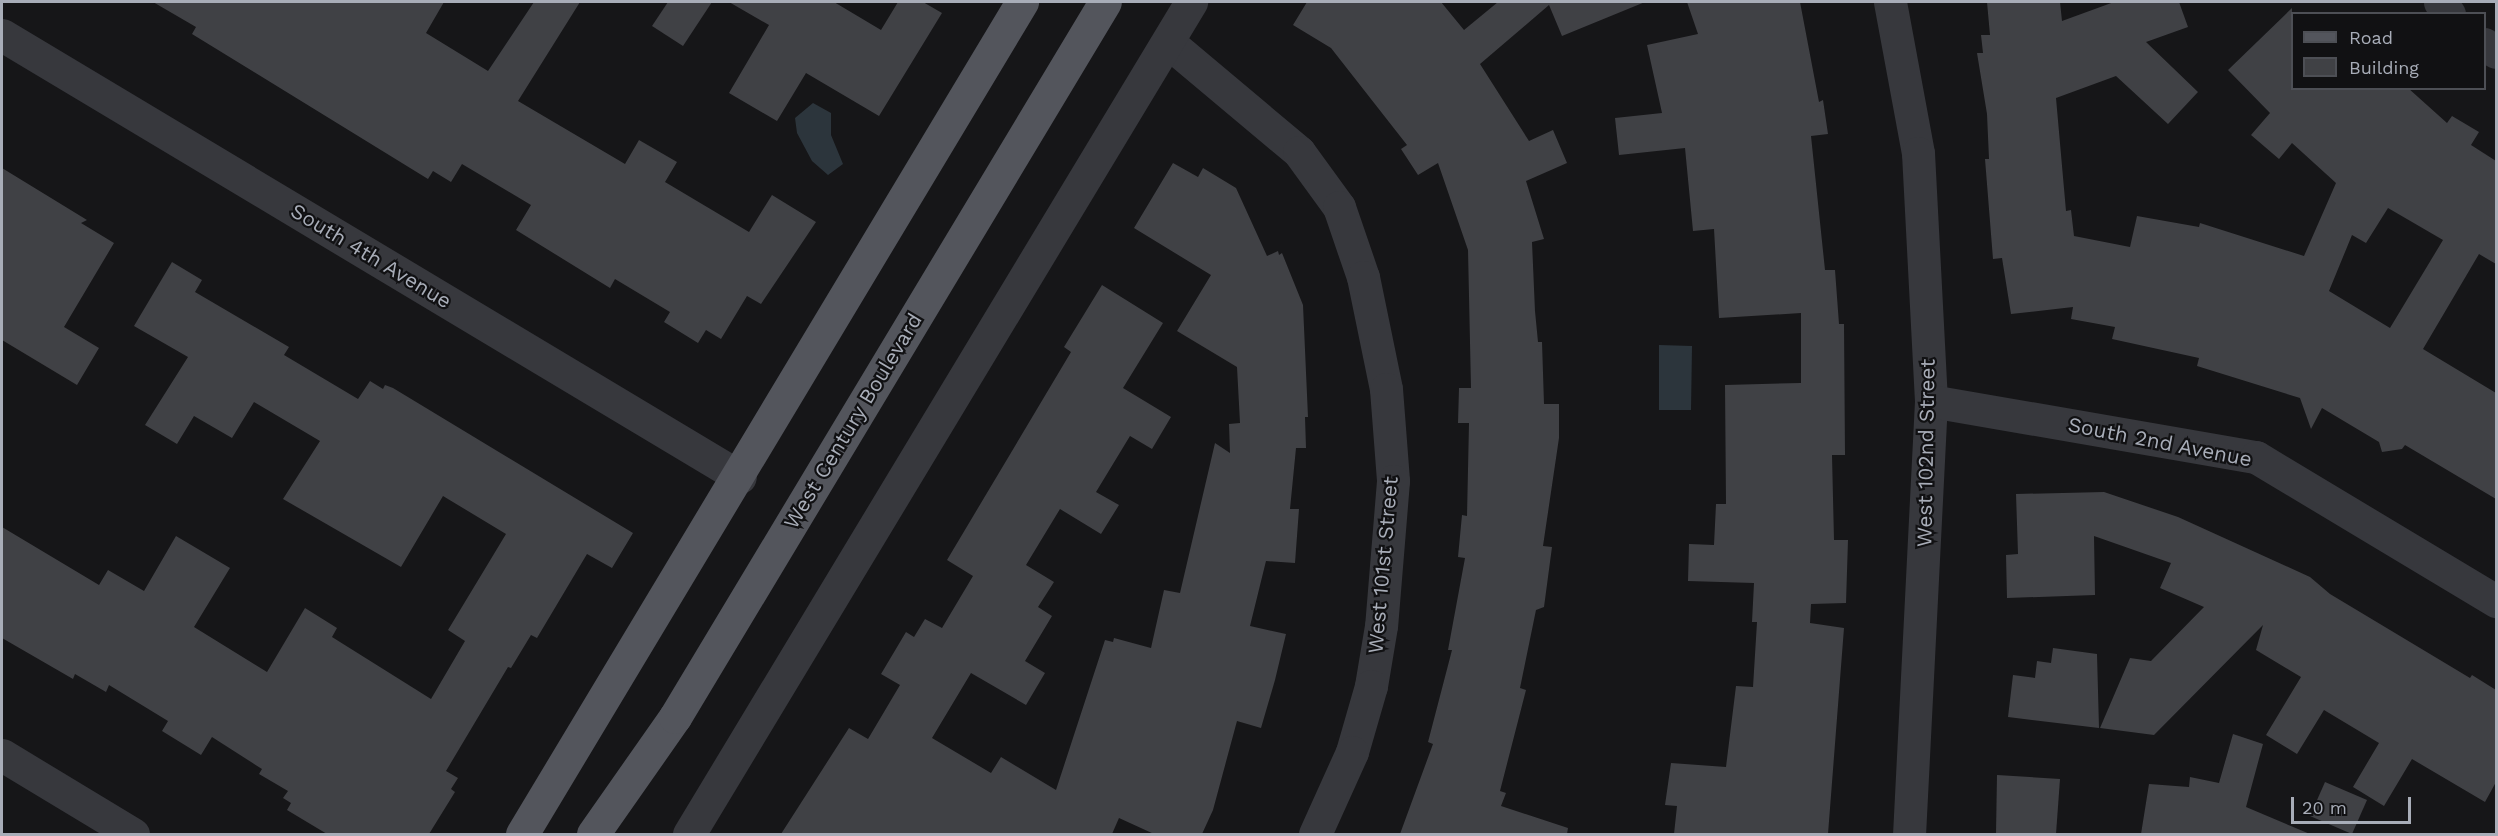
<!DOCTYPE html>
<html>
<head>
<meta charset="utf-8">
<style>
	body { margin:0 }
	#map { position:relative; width:2498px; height:836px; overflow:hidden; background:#161618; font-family:"Work Sans",sans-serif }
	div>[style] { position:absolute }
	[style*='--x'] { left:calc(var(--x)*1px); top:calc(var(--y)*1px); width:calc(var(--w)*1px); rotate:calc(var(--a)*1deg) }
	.water>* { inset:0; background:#2c353c }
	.building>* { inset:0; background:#404145 }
	.minor>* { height:33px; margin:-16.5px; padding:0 16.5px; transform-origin:16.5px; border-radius:16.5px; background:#37383d }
	.major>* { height:33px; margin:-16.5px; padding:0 16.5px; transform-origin:16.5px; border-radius:16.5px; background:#53555c }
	span { translate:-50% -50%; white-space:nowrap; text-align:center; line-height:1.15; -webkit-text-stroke:4.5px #111113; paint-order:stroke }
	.street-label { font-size:21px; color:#a8adb8 }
	.frame { position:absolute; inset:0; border:3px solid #a8adb8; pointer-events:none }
	.legend { position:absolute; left:2291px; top:12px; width:195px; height:78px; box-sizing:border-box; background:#111113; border:2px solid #4d4f55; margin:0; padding:8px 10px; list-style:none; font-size:18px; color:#a8adb8 }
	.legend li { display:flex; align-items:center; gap:12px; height:30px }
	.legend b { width:30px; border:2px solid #4d4f55 }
	.scale { position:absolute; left:2291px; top:797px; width:120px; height:27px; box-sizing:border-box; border:3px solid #a8adb8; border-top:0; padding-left:8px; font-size:18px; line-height:21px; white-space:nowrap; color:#a8adb8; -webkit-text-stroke:4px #111113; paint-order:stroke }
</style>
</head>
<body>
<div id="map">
	<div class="water">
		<div style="clip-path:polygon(813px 103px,831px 113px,831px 135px,843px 164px,828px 175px,812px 161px,797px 133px,795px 118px)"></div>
		<div style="clip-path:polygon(1659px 345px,1692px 346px,1691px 410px,1659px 410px)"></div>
	</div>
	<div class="building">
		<div style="clip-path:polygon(153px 2px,444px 2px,426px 33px,488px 71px,534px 2px,580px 2px,518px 101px,625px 164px,639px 140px,677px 162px,665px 182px,749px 232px,772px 195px,816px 222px,761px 304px,747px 296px,721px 339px,706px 330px,698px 343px,664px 322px,670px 312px,615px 279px,610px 288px,516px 230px,531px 205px,462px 164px,451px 182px,433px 171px,428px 179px,192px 34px,196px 27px)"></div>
		<div style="clip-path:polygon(668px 2px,712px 2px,683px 46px,652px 26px)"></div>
		<div style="clip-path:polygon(729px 2px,834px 2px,881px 30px,898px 2px,923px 2px,942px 13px,879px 116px,806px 73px,777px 121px,729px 93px,769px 25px)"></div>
		<div style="clip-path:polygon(1307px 2px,1441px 2px,1464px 30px,1498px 2px,1645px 2px,1562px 36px,1549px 5px,1480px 64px,1529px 141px,1553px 130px,1567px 163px,1526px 181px,1544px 239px,1532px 242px,1535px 311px,1538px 342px,1542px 342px,1544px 404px,1559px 404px,1559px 438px,1543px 546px,1552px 547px,1544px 607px,1536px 610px,1520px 688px,1526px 690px,1500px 791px,1506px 793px,1501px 806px,1568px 828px,1567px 834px,1400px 834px,1433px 744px,1428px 742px,1452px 650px,1448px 650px,1465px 558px,1458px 557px,1462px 515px,1467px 516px,1469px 423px,1458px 423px,1459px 388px,1471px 388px,1468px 250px,1438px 163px,1418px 175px,1401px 149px,1407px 145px,1331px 48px,1293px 25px)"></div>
		<div style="clip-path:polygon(1687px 2px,1800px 2px,1819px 102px,1823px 100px,1828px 134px,1811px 136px,1825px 270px,1835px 270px,1839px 324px,1844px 324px,1845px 455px,1832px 455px,1834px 540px,1848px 540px,1846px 603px,1811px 604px,1810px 623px,1844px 628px,1828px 834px,1674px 834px,1677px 806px,1665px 805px,1671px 763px,1726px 767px,1736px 686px,1753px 687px,1757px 622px,1752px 622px,1754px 583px,1688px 581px,1689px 544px,1714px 545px,1716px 504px,1726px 504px,1725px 385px,1801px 383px,1801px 313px,1719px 318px,1714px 229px,1693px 231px,1685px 148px,1619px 155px,1615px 118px,1662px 113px,1647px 45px,1698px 34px)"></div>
		<div style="clip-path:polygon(evenodd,1987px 2px,2060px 2px,2062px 21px,2114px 2px,2179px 2px,2188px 27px,2146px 42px,2198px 92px,2168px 124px,2116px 76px,2056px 98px,2066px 211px,2071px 210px,2074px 236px,2130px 247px,2137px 216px,2199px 227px,2200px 223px,2304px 256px,2336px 183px,2292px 143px,2279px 159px,2251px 135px,2270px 113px,2228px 70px,2292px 8px,2292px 88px,2408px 88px,2447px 123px,2452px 116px,2479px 132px,2471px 145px,2496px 161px,2496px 264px,2479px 254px,2423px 349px,2496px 393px,2496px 499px,2405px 445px,2402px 449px,2382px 452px,2379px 442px,2322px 408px,2311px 429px,2300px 398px,2197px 366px,2199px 358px,2112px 339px,2115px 327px,2071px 319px,2073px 307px,2011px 314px,2002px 258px,1993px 259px,1985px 159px,1989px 159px,1987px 114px,1977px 53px,1983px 53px,1981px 35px,1990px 35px,1987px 2px,2388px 208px,2443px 240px,2390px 328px,2329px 291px,2352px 235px,2366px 243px,2388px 208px)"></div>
		<div style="clip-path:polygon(1173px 163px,1198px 177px,1203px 168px,1236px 188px,1267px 256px,1278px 251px,1279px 255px,1282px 253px,1303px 305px,1308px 417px,1305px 417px,1306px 448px,1296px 448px,1290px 509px,1299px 509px,1295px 563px,1266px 561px,1250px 626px,1286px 634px,1275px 680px,1261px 728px,1237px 721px,1213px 810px,1202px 834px,1154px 834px,1119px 818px,1112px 834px,781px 834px,849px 728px,868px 739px,900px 685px,881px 674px,906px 632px,914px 637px,925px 619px,942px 628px,973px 576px,947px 560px,1071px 352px,1064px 347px,1102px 285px,1163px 323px,1123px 388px,1171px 417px,1152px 449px,1130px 436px,1096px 492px,1119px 505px,1101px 534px,1060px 509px,1026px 565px,1054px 582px,1038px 607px,1052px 616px,1025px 661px,1045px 673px,1026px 705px,971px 673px,932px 738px,991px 773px,1001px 757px,1056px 790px,1105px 640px,1113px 642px,1114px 638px,1151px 648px,1164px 590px,1180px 593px,1215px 443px,1230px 453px,1229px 424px,1240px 423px,1237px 367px,1177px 331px,1211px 275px,1134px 228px)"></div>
		<div style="clip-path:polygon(2px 168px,87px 220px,81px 223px,114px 243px,64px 327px,99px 348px,77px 385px,2px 340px)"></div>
		<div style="clip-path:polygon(172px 262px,202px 280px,195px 292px,289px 347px,284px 355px,358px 399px,370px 381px,383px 389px,385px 385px,393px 388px,633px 533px,612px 568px,587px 554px,537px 638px,531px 635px,511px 668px,508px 667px,446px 771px,458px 778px,451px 789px,455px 792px,429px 834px,327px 834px,287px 810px,291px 803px,283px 798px,288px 791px,259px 774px,262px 769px,212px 737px,201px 755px,162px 731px,168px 721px,109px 685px,106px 692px,75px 674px,73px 679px,2px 638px,2px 527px,99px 585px,108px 570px,144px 591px,176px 536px,230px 568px,194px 627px,267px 672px,305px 608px,337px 628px,332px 637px,431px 699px,465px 641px,448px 630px,506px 534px,443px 496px,401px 567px,283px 499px,320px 441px,254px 402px,232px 438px,194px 416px,177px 444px,145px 425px,188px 357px,134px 326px)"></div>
		<div style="clip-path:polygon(2104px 492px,2178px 517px,2310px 577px,2330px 594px,2470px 678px,2472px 675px,2496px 690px,2496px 782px,2485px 802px,2412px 759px,2384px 806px,2353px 787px,2379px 743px,2324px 710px,2297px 754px,2266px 735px,2301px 677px,2256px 650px,2263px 625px,2154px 735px,2100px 728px,2130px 658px,2151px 661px,2204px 607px,2160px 588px,2171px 563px,2094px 536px,2095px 595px,2007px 598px,2006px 555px,2018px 554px,2016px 494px)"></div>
		<div style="clip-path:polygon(2053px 648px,2097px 654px,2099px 728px,2008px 717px,2013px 675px,2035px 678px,2037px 661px,2051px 663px)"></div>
		<div style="clip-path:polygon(2233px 734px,2263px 744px,2246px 807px,2310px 834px,2141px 834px,2149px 784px,2189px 787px,2190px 777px,2219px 783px)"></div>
		<div style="clip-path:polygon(1997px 775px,2060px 779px,2056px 834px,1996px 834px)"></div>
		<div style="clip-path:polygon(2325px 782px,2367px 800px,2352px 834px,2310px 816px)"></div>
	</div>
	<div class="minor">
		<div style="--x:1890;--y:2;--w:154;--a:79.5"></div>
		<div style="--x:1918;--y:153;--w:248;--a:87"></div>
		<div style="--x:1931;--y:401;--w:434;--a:92.9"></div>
		<div style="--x:2440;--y:2;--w:15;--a:53"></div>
		<div style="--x:2;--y:35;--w:860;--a:30.92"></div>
		<div style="--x:1168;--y:42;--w:171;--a:40"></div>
		<div style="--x:1299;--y:152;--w:68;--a:54"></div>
		<div style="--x:1339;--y:207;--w:74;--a:71.1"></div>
		<div style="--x:1363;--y:277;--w:114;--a:78.4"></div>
		<div style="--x:1386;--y:389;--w:92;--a:85.6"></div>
		<div style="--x:1393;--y:481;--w:145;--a:94.7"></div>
		<div style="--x:1381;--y:626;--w:61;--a:99.5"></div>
		<div style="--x:1371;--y:686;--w:69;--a:106.1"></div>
		<div style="--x:1352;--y:752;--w:90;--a:114.3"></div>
		<div style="--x:2484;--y:44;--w:14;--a:34"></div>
		<div style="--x:1931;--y:401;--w:330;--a:9.8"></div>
		<div style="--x:2256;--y:457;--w:280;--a:31"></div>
		<div style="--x:2;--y:755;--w:153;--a:31.1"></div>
		<div style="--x:689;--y:834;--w:972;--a:-58.89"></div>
	</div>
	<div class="major">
		<div style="--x:522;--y:834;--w:971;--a:-59"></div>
		<div style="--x:593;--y:834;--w:143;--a:-55"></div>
		<div style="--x:675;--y:717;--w:834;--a:-58.98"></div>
	</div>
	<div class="street-label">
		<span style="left:371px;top:256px;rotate:31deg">South 4th Avenue</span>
		<span style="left:853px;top:421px;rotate:-59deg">West Century Boulevard</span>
		<span style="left:2160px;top:442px;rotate:11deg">South 2nd Avenue</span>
		<span style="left:1926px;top:453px;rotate:-89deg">West 102nd Street</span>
		<span style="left:1383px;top:565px;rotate:-85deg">West 101st Street</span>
	</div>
	<div class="frame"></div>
	<ul class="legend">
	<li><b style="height:8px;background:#53555c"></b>Road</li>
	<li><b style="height:16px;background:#404145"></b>Building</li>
	</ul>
	<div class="scale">20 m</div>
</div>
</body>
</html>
